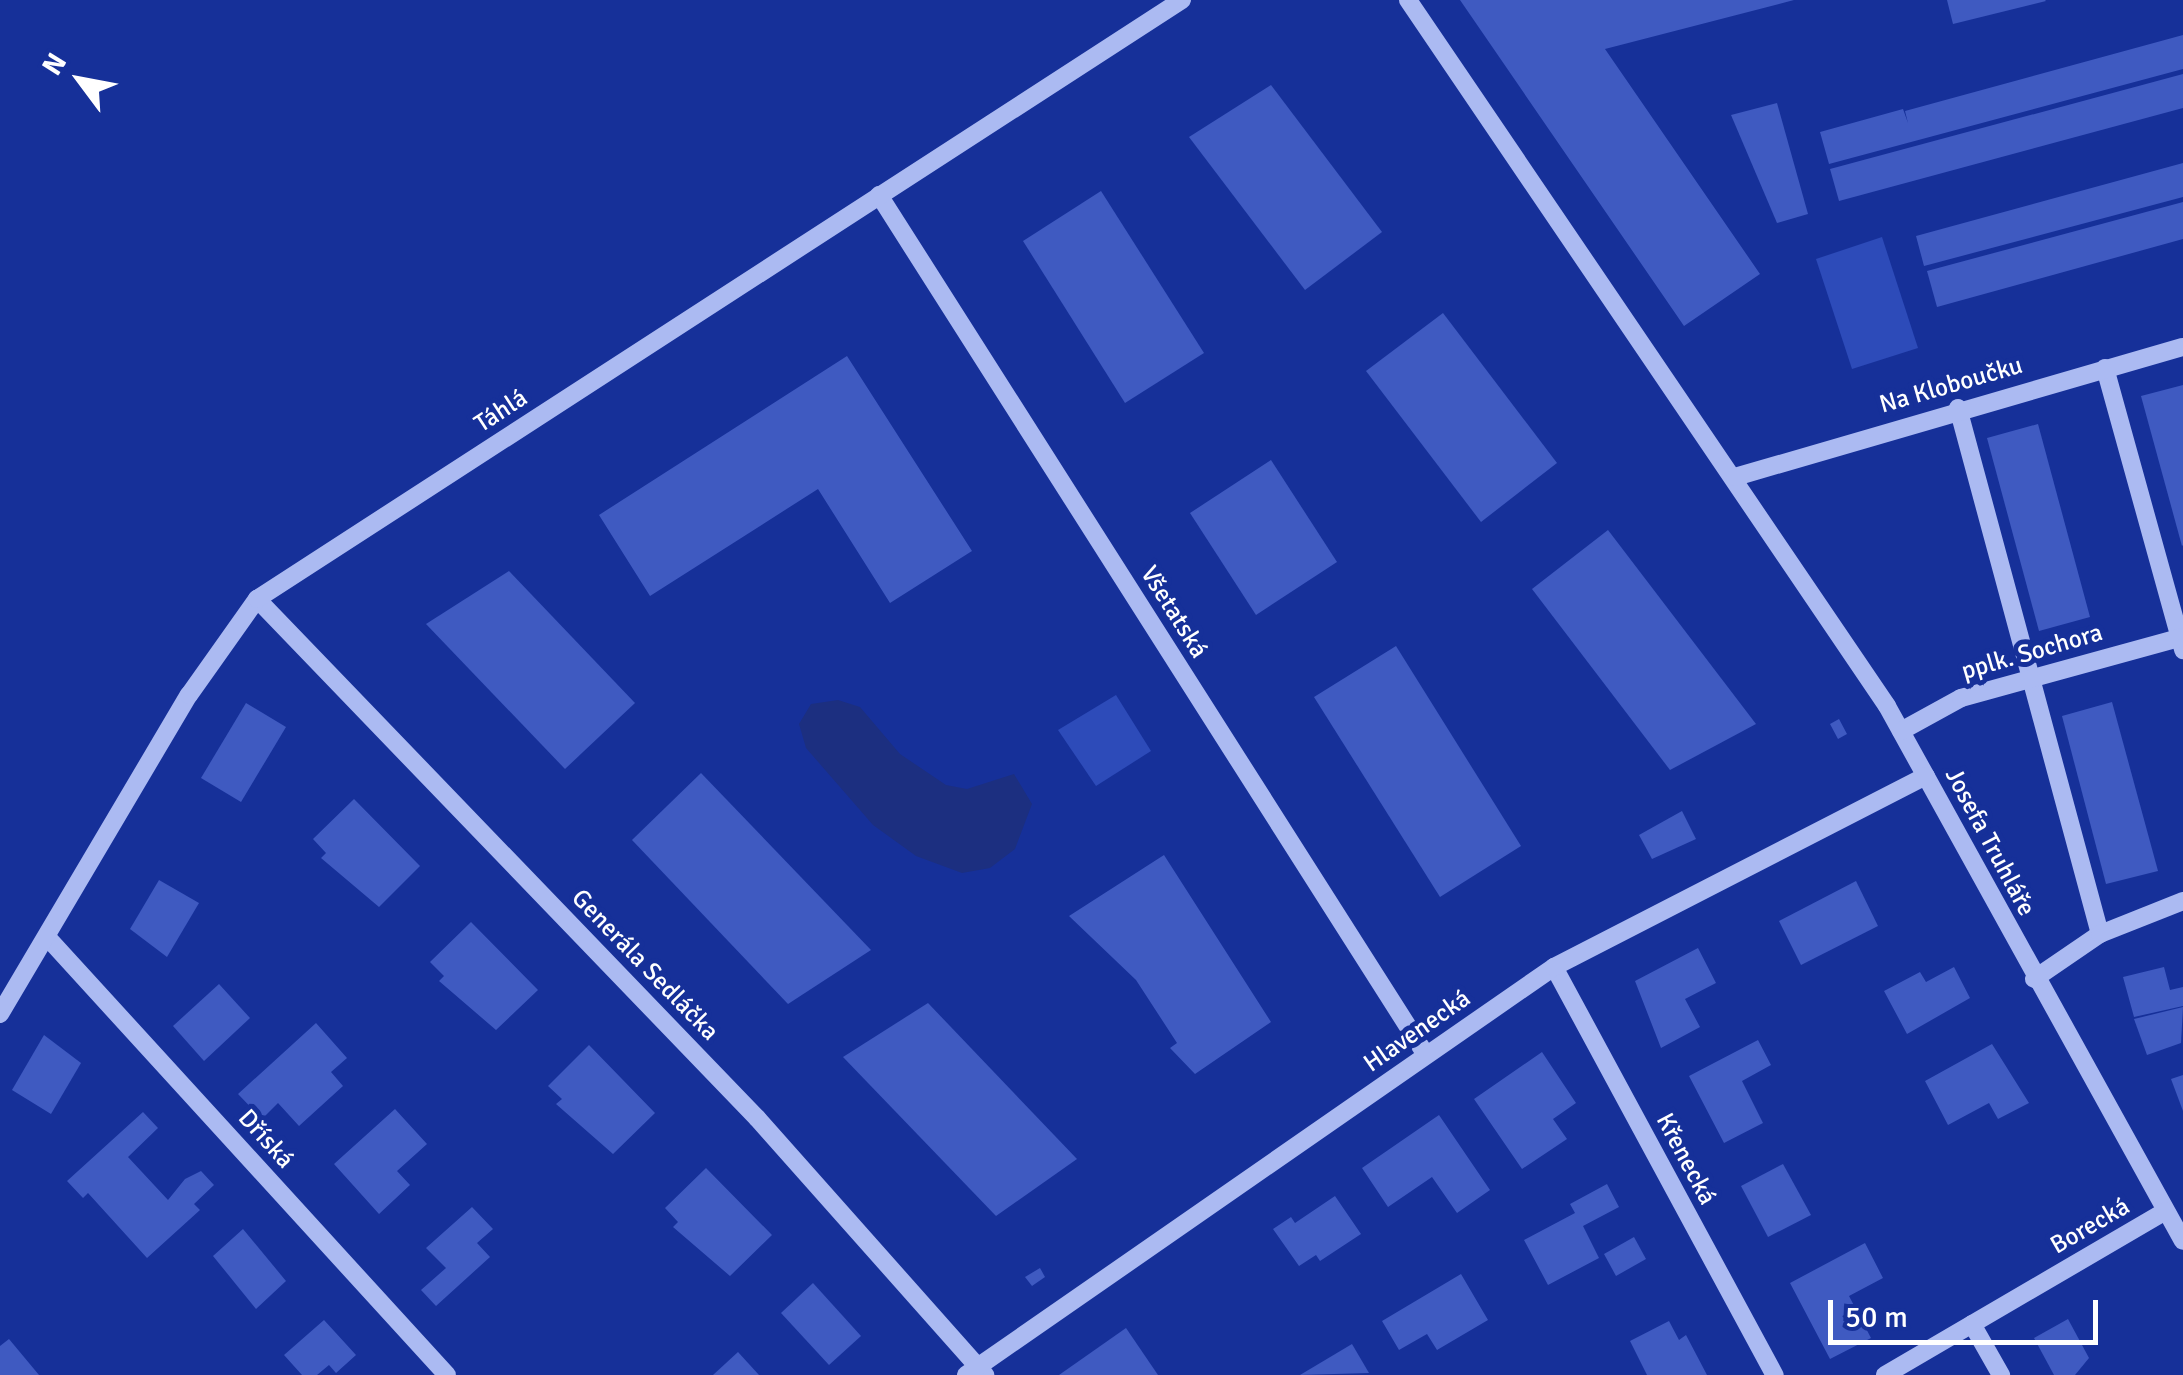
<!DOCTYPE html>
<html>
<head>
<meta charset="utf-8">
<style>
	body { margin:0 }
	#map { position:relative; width:2183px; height:1375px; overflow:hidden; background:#163099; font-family:Signika,sans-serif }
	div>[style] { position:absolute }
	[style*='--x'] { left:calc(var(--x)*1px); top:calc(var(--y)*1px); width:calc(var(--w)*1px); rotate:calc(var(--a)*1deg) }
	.green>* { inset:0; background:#2d4bb9 }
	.water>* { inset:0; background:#1c2f80 }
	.building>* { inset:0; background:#3f5ac1 }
	.minor>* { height:18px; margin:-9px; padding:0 9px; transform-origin:9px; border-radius:9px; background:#abbaf2 }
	span { translate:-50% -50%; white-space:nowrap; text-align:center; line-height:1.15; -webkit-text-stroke:10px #163099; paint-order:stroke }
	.street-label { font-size:25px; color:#fff }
	.north { position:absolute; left:30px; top:30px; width:100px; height:100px; -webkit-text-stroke:8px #163099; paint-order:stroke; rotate:302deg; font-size:28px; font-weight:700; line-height:40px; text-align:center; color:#fff }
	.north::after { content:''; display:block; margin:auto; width:35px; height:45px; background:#fff; clip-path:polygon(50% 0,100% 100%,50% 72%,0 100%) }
	.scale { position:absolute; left:1828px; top:1300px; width:270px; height:45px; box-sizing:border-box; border:5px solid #fff; border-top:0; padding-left:12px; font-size:30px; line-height:35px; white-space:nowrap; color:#fff; -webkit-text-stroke:8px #163099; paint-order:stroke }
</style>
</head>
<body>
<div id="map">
	<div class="green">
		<div style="clip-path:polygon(1882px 237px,1918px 348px,1852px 369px,1816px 259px)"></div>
		<div style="clip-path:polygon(1116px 695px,1151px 751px,1096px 786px,1058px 730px)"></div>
	</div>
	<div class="water">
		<div style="clip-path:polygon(838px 700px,860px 707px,900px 754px,946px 785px,967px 789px,1014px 774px,1032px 804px,1015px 849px,990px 868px,962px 873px,916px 856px,873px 825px,806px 748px,799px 724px,811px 704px)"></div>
	</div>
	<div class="building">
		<div style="clip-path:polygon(1460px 0,1794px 0,1605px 49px,1760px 274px,1684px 326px)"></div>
		<div style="clip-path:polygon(1947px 0,2045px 0,2046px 1px,1953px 24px)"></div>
		<div style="clip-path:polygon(2183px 35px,2183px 69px,1829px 164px,1820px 132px,1903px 109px,1908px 123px,1905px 111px)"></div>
		<div style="clip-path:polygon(2183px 74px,2183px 108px,1839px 201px,1830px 169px)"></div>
		<div style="clip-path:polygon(1271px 85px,1382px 232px,1305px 290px,1189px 137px)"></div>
		<div style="clip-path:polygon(1777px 103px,1808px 214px,1777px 223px,1731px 115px)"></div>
		<div style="clip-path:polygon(2183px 163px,2183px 197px,1924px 266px,1916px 236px)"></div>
		<div style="clip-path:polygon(1101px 191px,1204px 353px,1125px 403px,1023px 241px)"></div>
		<div style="clip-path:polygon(2183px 202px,2183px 239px,1937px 307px,1927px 271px)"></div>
		<div style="clip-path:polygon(1443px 313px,1557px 463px,1481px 522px,1366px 371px)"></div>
		<div style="clip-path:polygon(847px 356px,972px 551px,890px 603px,818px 489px,650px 596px,599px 515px)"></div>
		<div style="clip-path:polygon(2183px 385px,2183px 545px,2182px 546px,2141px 396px)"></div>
		<div style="clip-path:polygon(2038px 424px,2090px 617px,2039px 631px,1987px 438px)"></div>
		<div style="clip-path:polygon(1271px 460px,1337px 562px,1256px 615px,1190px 513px)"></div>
		<div style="clip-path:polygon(1608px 530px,1756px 724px,1670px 770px,1532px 589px)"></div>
		<div style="clip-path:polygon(509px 571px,635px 703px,565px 769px,426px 624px)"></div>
		<div style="clip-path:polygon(1396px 646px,1521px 846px,1440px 897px,1314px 697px)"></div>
		<div style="clip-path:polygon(2112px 702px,2158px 871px,2106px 884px,2062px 716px)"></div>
		<div style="clip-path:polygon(246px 703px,286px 727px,241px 802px,201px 778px)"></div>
		<div style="clip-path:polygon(1839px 719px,1847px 734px,1838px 739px,1830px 724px)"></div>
		<div style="clip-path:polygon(701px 773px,871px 950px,788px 1004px,632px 840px)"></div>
		<div style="clip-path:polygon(354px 799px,420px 866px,379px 907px,321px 858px,326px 853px,313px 839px)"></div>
		<div style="clip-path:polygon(1682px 811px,1696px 839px,1652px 859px,1639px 835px)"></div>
		<div style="clip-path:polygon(1164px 855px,1271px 1022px,1195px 1074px,1170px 1048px,1177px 1043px,1136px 980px,1069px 916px)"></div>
		<div style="clip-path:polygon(159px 880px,199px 903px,167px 957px,130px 929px)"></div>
		<div style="clip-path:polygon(1856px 881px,1878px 926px,1801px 965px,1779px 921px)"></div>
		<div style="clip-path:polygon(471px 922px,538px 990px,496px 1030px,439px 981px,444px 976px,430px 962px)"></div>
		<div style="clip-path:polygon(1698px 948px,1716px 983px,1685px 999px,1700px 1027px,1661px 1048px,1635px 981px)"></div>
		<div style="clip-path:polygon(1954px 967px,1970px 998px,1907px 1034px,1884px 991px,1920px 972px,1926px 982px)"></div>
		<div style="clip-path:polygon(2164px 967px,2170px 990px,2183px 987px,2183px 1006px,2134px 1017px,2123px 977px)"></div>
		<div style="clip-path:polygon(219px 984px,250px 1018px,204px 1061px,173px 1026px)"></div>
		<div style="clip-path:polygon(928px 1003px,1077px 1159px,996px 1216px,843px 1057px)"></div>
		<div style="clip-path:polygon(2183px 1007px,2181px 1043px,2147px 1055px,2134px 1019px)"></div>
		<div style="clip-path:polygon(316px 1023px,347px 1058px,331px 1072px,343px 1086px,299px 1126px,278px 1103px,262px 1119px,238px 1094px)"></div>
		<div style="clip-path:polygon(44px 1035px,81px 1063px,51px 1114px,12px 1090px)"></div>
		<div style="clip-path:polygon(1758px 1040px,1771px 1065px,1742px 1081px,1763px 1123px,1724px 1143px,1689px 1076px)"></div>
		<div style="clip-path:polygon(1992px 1044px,2029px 1103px,1998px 1119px,1989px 1103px,1948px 1125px,1925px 1081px)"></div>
		<div style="clip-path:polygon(589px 1045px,655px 1113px,613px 1154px,556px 1104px,562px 1099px,548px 1086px)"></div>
		<div style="clip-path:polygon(1542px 1052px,1576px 1103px,1553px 1119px,1567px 1139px,1522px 1169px,1474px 1099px)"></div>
		<div style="clip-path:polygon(2183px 1075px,2183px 1111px,2171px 1079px)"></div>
		<div style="clip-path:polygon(395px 1109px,427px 1144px,397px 1171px,410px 1185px,379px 1214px,334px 1164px)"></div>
		<div style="clip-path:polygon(143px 1112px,158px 1128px,128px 1157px,168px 1200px,185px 1179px,201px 1171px,214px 1185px,194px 1204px,200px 1210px,147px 1258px,88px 1193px,83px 1198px,67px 1181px)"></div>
		<div style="clip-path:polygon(1439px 1115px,1490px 1190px,1457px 1213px,1432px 1177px,1388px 1207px,1362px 1168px)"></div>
		<div style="clip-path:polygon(1783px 1164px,1811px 1215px,1768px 1237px,1741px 1186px)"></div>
		<div style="clip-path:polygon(706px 1168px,772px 1235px,730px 1276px,673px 1227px,678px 1222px,665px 1208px)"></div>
		<div style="clip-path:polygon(1607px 1184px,1619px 1207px,1583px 1226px,1599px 1258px,1548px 1285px,1524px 1240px,1575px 1213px,1570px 1204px)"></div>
		<div style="clip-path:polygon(1335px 1196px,1361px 1234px,1320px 1261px,1316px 1255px,1299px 1266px,1273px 1229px,1291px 1217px,1295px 1223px)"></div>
		<div style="clip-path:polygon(472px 1207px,493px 1229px,477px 1243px,490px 1257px,436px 1306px,421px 1290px,446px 1268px,426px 1248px)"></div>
		<div style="clip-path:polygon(243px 1229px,286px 1281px,256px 1309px,213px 1256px)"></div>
		<div style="clip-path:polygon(1634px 1237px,1646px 1259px,1616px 1276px,1604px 1254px)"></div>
		<div style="clip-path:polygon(1865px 1243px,1883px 1278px,1849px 1296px,1871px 1338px,1830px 1359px,1790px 1283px)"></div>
		<div style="clip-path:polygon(1040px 1268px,1045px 1277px,1032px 1286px,1025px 1277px)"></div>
		<div style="clip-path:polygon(1461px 1274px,1488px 1320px,1437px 1350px,1427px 1334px,1399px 1350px,1382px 1321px)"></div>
		<div style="clip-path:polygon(813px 1283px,861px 1336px,829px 1365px,781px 1313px)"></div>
		<div style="clip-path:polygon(2068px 1319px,2089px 1358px,2075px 1375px,2054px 1375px,2034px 1338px)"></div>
		<div style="clip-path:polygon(324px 1320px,356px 1355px,336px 1373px,329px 1365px,317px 1375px,302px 1375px,284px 1355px)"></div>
		<div style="clip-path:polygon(1669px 1321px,1679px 1340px,1686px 1335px,1707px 1375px,1647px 1375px,1630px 1341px)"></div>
		<div style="clip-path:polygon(1126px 1328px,1158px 1375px,1059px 1375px)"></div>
		<div style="clip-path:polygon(9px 1339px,39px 1375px,0 1375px,0 1346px)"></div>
		<div style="clip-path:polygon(1352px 1344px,1369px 1373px,1300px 1375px)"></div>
		<div style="clip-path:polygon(738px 1352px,759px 1375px,713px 1375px)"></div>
	</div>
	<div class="minor">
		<div style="--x:1408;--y:0;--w:853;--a:55.84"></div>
		<div style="--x:1887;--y:706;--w:611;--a:61.05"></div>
		<div style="--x:879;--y:195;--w:1019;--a:57.54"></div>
		<div style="--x:2105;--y:368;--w:293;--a:74.5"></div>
		<div style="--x:1958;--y:408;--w:545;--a:74.89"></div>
		<div style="--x:1735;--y:477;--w:466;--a:-16.2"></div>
		<div style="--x:257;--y:599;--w:721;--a:46.07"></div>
		<div style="--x:757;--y:1118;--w:344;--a:48.4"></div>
		<div style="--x:1901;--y:731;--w:68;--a:-28.8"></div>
		<div style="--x:1961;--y:698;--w:230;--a:-15.4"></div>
		<div style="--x:47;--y:937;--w:593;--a:47.6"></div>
		<div style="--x:1554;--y:967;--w:464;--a:61.6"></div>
		<div style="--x:2034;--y:979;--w:80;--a:-34.3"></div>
		<div style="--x:2100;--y:934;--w:89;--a:-21.7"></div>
		<div style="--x:0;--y:1014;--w:371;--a:-59.4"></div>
		<div style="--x:189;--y:695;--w:118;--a:-54.7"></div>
		<div style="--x:257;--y:599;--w:1102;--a:-32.93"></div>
		<div style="--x:1972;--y:1324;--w:59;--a:60.4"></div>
		<div style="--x:966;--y:1375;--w:716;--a:-34.76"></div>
		<div style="--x:1554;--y:967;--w:418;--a:-27.2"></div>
		<div style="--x:1885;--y:1375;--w:325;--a:-30.3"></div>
	</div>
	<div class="street-label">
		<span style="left:1951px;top:385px;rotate:-16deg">Na Kloboučku</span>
		<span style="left:501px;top:411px;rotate:-33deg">Táhlá</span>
		<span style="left:1174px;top:612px;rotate:58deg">Všetatská</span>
		<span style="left:2032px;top:652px;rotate:-16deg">pplk. Sochora</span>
		<span style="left:1990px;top:842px;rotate:62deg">Josefa Truhláře</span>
		<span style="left:645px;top:965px;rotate:46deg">Generála Sedláčka</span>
		<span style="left:1417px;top:1031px;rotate:-35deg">Hlavenecká</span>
		<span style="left:266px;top:1139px;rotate:48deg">Dříská</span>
		<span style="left:1686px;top:1159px;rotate:62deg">Křenecká</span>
		<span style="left:2090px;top:1226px;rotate:-30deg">Borecká</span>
	</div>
	<div class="north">N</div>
	<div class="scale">50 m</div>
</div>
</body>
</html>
